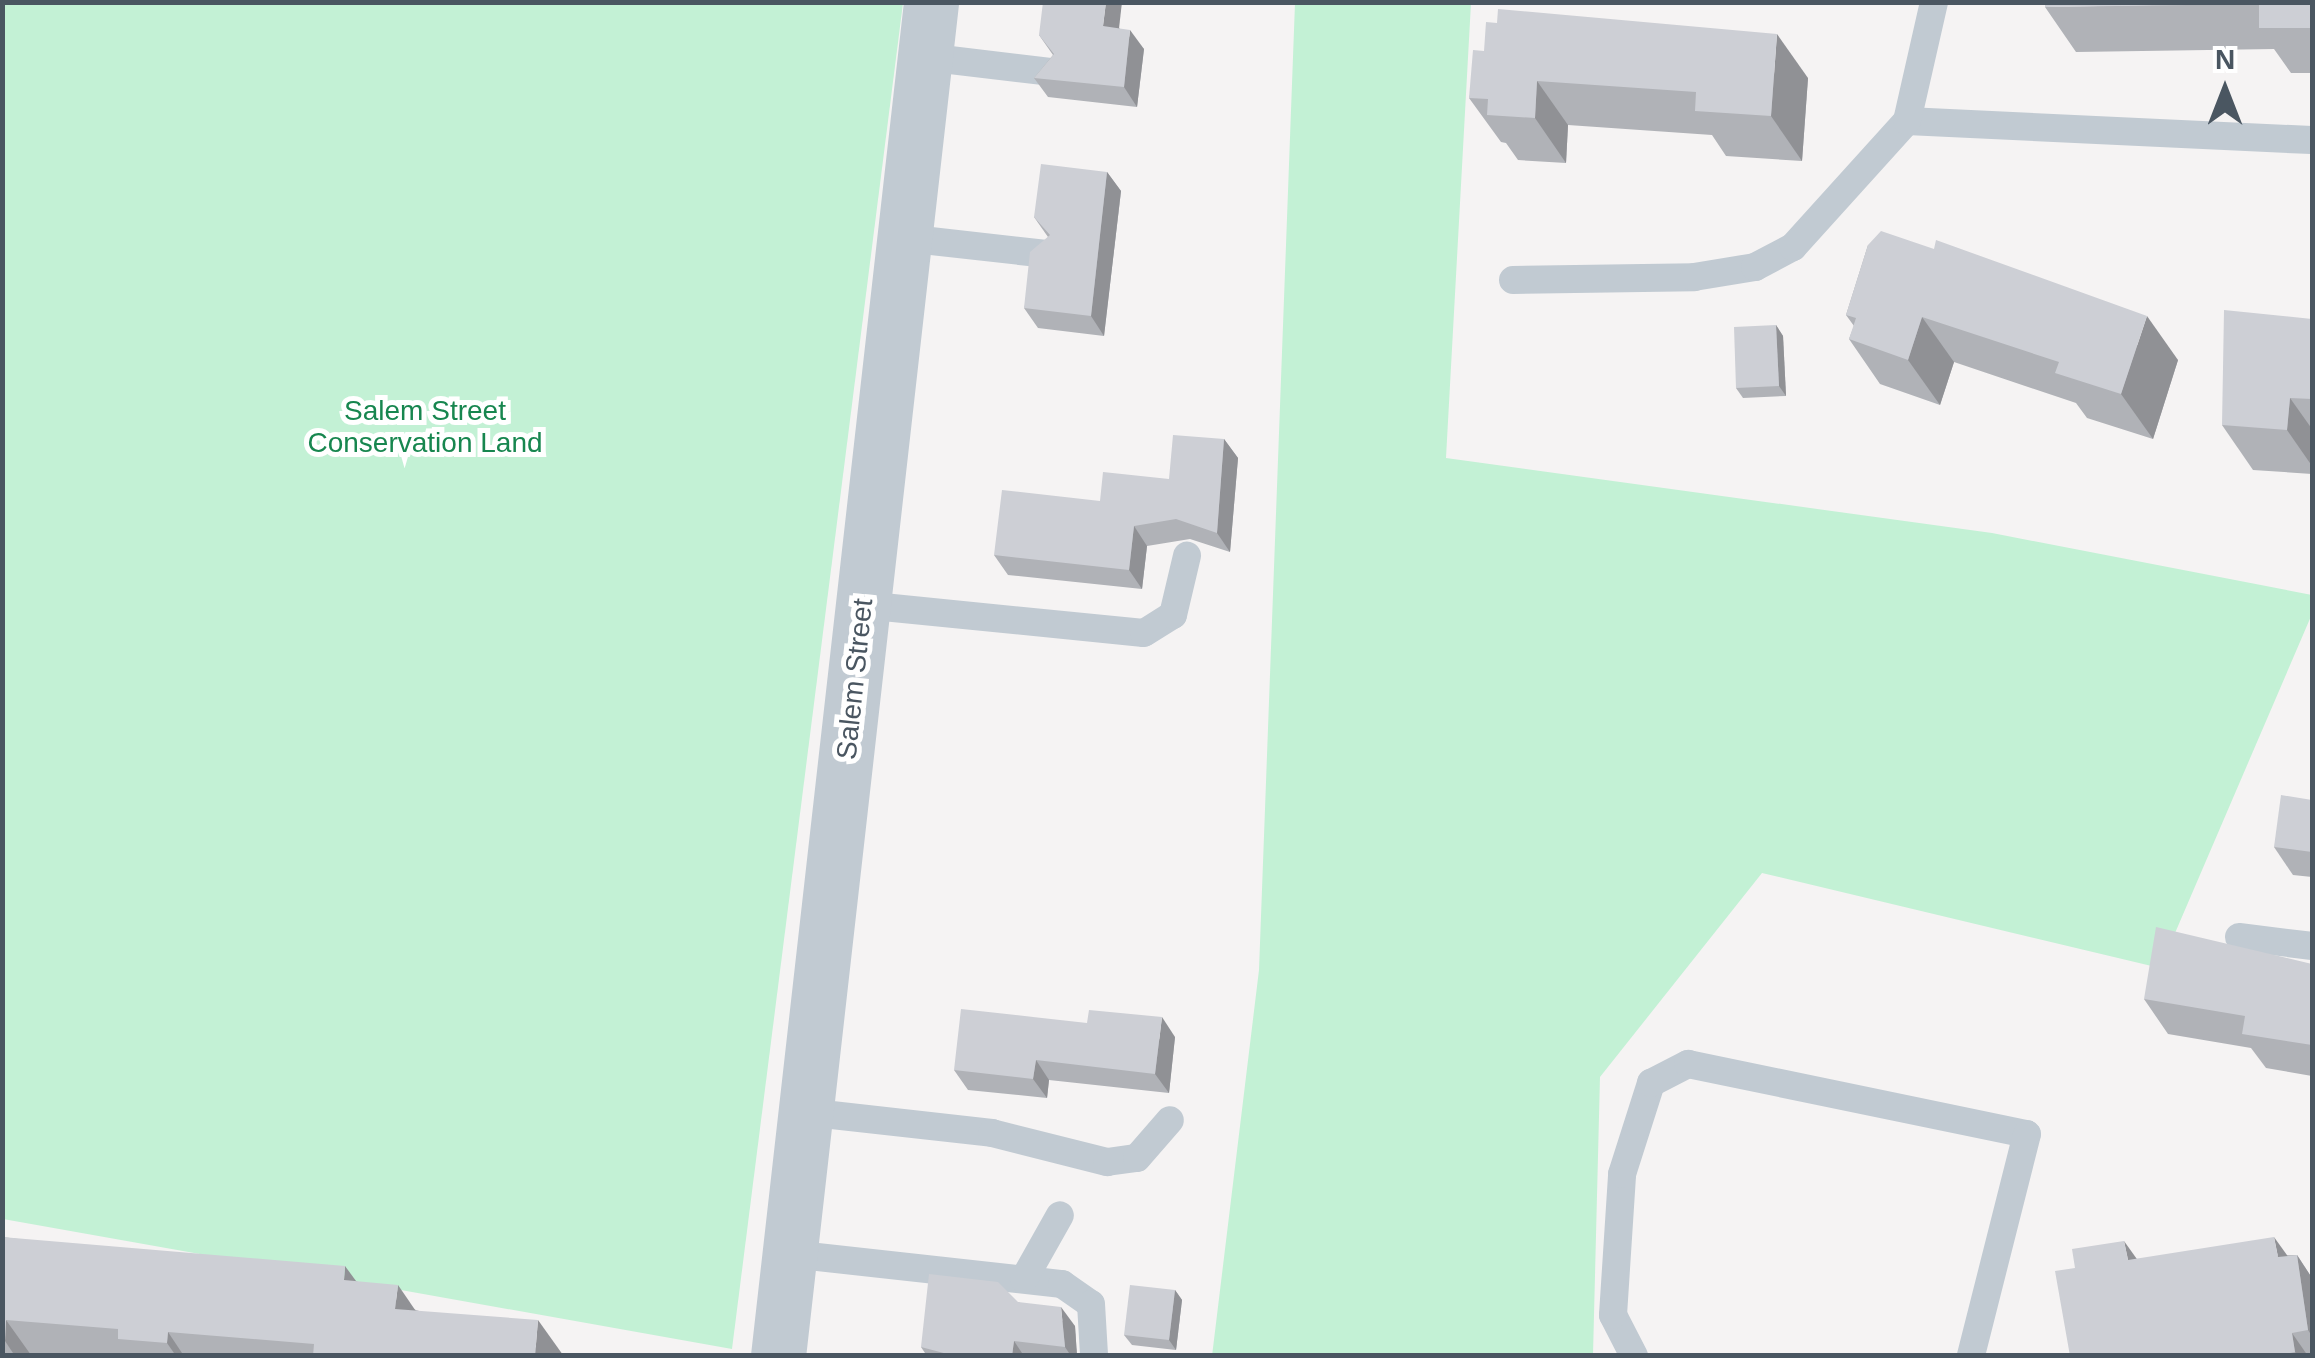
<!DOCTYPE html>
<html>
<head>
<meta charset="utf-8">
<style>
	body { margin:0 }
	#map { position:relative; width:2315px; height:1358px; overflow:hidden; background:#f5f3f3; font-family:Arial,sans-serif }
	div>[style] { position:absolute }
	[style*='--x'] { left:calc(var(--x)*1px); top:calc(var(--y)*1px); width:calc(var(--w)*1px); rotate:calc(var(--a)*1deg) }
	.green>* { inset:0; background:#c3f1d5 }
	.service>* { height:28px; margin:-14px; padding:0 14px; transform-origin:14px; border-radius:14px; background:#c1cad2 }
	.minor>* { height:55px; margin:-27.5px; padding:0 27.5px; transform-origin:27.5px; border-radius:27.5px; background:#c1cad2 }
	.wall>* { inset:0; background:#b0b2b7 }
	.shaded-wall>* { inset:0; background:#909195 }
	.building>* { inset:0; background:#cdcfd5 }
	span { translate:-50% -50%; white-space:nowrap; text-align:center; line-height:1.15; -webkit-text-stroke:10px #fff; paint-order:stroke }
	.park-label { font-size:28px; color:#17864f }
	.street-label { font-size:28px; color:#4a5661 }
	.frame { position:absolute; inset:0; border:5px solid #4a5661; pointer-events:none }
	.north { position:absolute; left:2175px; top:40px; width:100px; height:100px; -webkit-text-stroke:8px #fff; paint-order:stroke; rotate:0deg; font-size:28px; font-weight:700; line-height:40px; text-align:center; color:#4a5661 }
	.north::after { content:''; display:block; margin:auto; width:35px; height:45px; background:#4a5661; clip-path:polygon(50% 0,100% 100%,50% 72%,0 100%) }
</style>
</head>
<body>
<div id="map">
	<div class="green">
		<div style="clip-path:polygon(2px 3px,903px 3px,732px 1349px,3px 1219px)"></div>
		<div style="clip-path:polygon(1295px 3px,1471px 3px,1446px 458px,1992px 533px,2312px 595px,2312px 614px,2160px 968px,1762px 873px,1600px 1077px,1593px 1355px,1212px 1356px,1259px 970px)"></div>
	</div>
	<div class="service">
		<div style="--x:925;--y:57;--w:126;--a:6.8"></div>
		<div style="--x:1907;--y:121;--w:405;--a:2.7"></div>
		<div style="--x:904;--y:238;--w:143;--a:6.4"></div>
		<div style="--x:1513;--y:280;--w:181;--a:-0.9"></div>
		<div style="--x:1694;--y:277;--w:62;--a:-9.3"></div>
		<div style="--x:1755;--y:267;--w:43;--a:-27.8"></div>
		<div style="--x:1793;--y:247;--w:170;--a:-47.9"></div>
		<div style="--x:1907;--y:121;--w:122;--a:-77.2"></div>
		<div style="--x:863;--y:605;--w:282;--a:5.7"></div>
		<div style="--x:1144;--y:633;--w:34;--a:-32"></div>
		<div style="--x:1173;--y:615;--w:61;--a:-76.7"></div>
		<div style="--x:2239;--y:937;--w:74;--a:7"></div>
		<div style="--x:805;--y:1112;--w:188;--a:6.4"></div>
		<div style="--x:992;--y:1133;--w:119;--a:14.2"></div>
		<div style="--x:1107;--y:1162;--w:30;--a:-8"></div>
		<div style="--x:1137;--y:1158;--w:50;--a:-49"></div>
		<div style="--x:790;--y:1254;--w:274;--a:6.3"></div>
		<div style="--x:1062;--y:1284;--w:35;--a:35"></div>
		<div style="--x:1091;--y:1304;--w:51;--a:86.6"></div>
		<div style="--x:1024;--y:1279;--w:73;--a:-60.6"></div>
		<div style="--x:1634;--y:1356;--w:46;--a:-117.1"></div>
		<div style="--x:1613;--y:1315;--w:141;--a:-86.3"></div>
		<div style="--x:1622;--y:1174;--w:96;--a:-72.3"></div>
		<div style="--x:1651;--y:1083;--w:42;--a:-27.2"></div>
		<div style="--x:1688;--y:1064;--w:346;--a:11.7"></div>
		<div style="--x:2027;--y:1134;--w:229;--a:104.2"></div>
	</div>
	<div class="minor">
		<div style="--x:778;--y:1356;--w:1363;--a:-83.55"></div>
	</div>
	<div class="wall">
		<div style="clip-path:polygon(2312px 2px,2312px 73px,2291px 73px,2274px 49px,2076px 52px,2045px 7px)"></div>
		<div style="clip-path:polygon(1119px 28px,1144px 49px,1137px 107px,1048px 97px,1034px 78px,1053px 55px,1039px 35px)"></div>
		<div style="clip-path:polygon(1484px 51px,1808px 78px,1802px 161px,1726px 156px,1712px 135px,1568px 125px,1566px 163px,1518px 160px,1506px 143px,1501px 142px,1469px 98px)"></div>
		<div style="clip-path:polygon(1107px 172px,1121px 191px,1104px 336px,1038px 328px,1024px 308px,1048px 237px,1034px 217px)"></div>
		<div style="clip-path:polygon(1868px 245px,2178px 360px,2153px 439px,2087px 418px,2076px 403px,1954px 362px,1940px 405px,1880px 384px,1849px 339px,1854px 326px,1846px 315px)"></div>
		<div style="clip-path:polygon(2312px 319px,2312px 474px,2253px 470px,2222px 425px)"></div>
		<div style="clip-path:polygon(1776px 325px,1783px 336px,1786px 396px,1743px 398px,1736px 388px)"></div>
		<div style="clip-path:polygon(1224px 439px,1238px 458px,1230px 552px,1190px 539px,1147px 546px,1142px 589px,1008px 575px,994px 555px,1100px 501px,1169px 479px)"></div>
		<div style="clip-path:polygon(2312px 800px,2312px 877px,2293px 875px,2274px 847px)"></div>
		<div style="clip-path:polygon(2312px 964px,2312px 1076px,2266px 1068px,2251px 1048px,2168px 1034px,2144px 999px)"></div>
		<div style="clip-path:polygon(1175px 1037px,1169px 1093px,1049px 1080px,1047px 1098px,968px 1090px,954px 1070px)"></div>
		<div style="clip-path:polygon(2px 1237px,356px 1281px,416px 1310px,563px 1356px,2px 1356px)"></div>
		<div style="clip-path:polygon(2297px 1255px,2312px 1278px,2312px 1356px,2070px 1356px,2136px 1259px)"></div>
		<div style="clip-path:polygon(1175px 1290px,1182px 1300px,1176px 1350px,1132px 1345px,1124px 1335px)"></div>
		<div style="clip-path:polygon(1018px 1302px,1075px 1326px,1077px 1356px,927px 1356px,921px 1347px)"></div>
	</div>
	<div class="shaded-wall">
		<div style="clip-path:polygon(1106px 2px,1122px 2px,1117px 46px,1103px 26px)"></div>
		<div style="clip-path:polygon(1130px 30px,1144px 49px,1137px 107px,1124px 87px)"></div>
		<div style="clip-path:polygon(1777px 34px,1808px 78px,1802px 161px,1771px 116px)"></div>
		<div style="clip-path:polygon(1537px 81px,1568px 125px,1566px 163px,1535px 118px)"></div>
		<div style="clip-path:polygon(1107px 172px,1121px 191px,1104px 336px,1091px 316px)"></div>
		<div style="clip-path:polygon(2147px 316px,2178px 360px,2153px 439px,2121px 394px)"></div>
		<div style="clip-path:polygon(1922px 317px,1954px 362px,1940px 405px,1908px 360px)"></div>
		<div style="clip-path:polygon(1776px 325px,1783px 336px,1786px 396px,1779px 386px)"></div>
		<div style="clip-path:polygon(2290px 398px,2312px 429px,2312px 466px,2287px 430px)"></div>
		<div style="clip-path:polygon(1224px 439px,1238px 458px,1230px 552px,1217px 533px)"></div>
		<div style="clip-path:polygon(1134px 526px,1147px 546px,1142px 589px,1129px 570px)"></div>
		<div style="clip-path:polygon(1162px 1017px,1175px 1037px,1169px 1093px,1155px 1074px)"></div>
		<div style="clip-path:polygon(1036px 1060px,1049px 1080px,1047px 1098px,1033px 1079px)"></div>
		<div style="clip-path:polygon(2274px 1237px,2299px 1272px,2278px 1257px)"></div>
		<div style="clip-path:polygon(2124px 1241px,2149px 1276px,2128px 1260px)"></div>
		<div style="clip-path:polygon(2297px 1255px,2312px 1278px,2312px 1336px,2308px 1330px)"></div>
		<div style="clip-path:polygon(345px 1266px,370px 1300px,344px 1280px)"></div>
		<div style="clip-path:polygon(398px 1285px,422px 1320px,395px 1309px)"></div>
		<div style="clip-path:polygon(1175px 1290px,1182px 1300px,1176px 1350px,1169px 1340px)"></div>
		<div style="clip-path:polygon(1061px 1307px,1075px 1326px,1077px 1356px,1071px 1356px,1065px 1347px)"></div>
		<div style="clip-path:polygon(6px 1320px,31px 1355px,31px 1356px,15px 1356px,5px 1341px)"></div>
		<div style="clip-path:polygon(538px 1320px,563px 1355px,563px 1356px,535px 1356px)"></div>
		<div style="clip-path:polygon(168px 1332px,184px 1356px,176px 1356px,167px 1343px)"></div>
		<div style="clip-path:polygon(2292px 1333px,2308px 1356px,2298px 1356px,2295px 1352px)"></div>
		<div style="clip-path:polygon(1014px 1341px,1024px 1356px,1012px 1356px)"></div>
	</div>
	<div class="building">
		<div style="clip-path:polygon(1043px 2px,1106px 2px,1103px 26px,1130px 30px,1124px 87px,1034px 78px,1054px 54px,1039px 35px)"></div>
		<div style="clip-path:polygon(2045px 2px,2312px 2px,2312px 28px,2259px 28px,2259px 4px,2045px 7px)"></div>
		<div style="clip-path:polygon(1498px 9px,1777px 34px,1771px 116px,1695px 111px,1696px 92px,1537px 81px,1535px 118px,1487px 115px,1488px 99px,1469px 98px,1473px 50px,1484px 51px,1486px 22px,1497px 23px)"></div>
		<div style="clip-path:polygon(1041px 164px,1107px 172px,1091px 316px,1024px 308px,1030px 252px,1050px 235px,1034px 217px)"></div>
		<div style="clip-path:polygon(1881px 231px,1934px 249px,1936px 240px,2147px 316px,2121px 394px,2055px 373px,2059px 362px,1922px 317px,1908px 360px,1849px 339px,1856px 318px,1846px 315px,1868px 245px)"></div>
		<div style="clip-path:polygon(2224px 310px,2312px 319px,2312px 399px,2290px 398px,2287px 430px,2222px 425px)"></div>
		<div style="clip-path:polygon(1776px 325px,1779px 386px,1736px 388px,1734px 327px)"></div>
		<div style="clip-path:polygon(1173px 435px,1224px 439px,1217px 533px,1176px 519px,1134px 526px,1129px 570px,994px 555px,1002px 490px,1100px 501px,1103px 472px,1169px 479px)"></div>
		<div style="clip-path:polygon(2281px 795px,2312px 800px,2312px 852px,2274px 847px)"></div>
		<div style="clip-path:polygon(2156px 927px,2312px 964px,2312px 1045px,2242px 1034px,2245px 1016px,2144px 999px)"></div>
		<div style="clip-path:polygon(961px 1009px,1087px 1023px,1089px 1010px,1162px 1017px,1155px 1074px,1036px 1060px,1033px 1079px,954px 1070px)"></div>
		<div style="clip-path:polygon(2px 1237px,345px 1266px,344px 1280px,398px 1285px,395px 1309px,538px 1320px,535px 1356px,313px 1356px,314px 1344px,168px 1332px,167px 1343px,118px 1339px,118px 1329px,6px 1320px,5px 1341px,2px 1341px)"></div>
		<div style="clip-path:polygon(2274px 1237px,2278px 1257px,2297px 1255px,2308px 1330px,2292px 1333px,2295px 1352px,2273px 1356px,2070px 1356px,2055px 1271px,2075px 1268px,2072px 1249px,2124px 1241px,2128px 1260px)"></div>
		<div style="clip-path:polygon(929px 1274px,998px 1282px,1018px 1302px,1061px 1307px,1065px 1347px,1014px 1341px,1012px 1356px,955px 1356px,921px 1347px)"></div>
		<div style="clip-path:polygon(1130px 1285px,1175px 1290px,1169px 1340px,1124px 1335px)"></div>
	</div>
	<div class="park-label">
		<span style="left:425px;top:427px">Salem Street<br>Conservation Land</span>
	</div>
	<div class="street-label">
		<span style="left:855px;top:679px;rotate:-84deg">Salem Street</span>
	</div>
	<div class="frame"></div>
	<div class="north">N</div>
</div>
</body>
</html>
